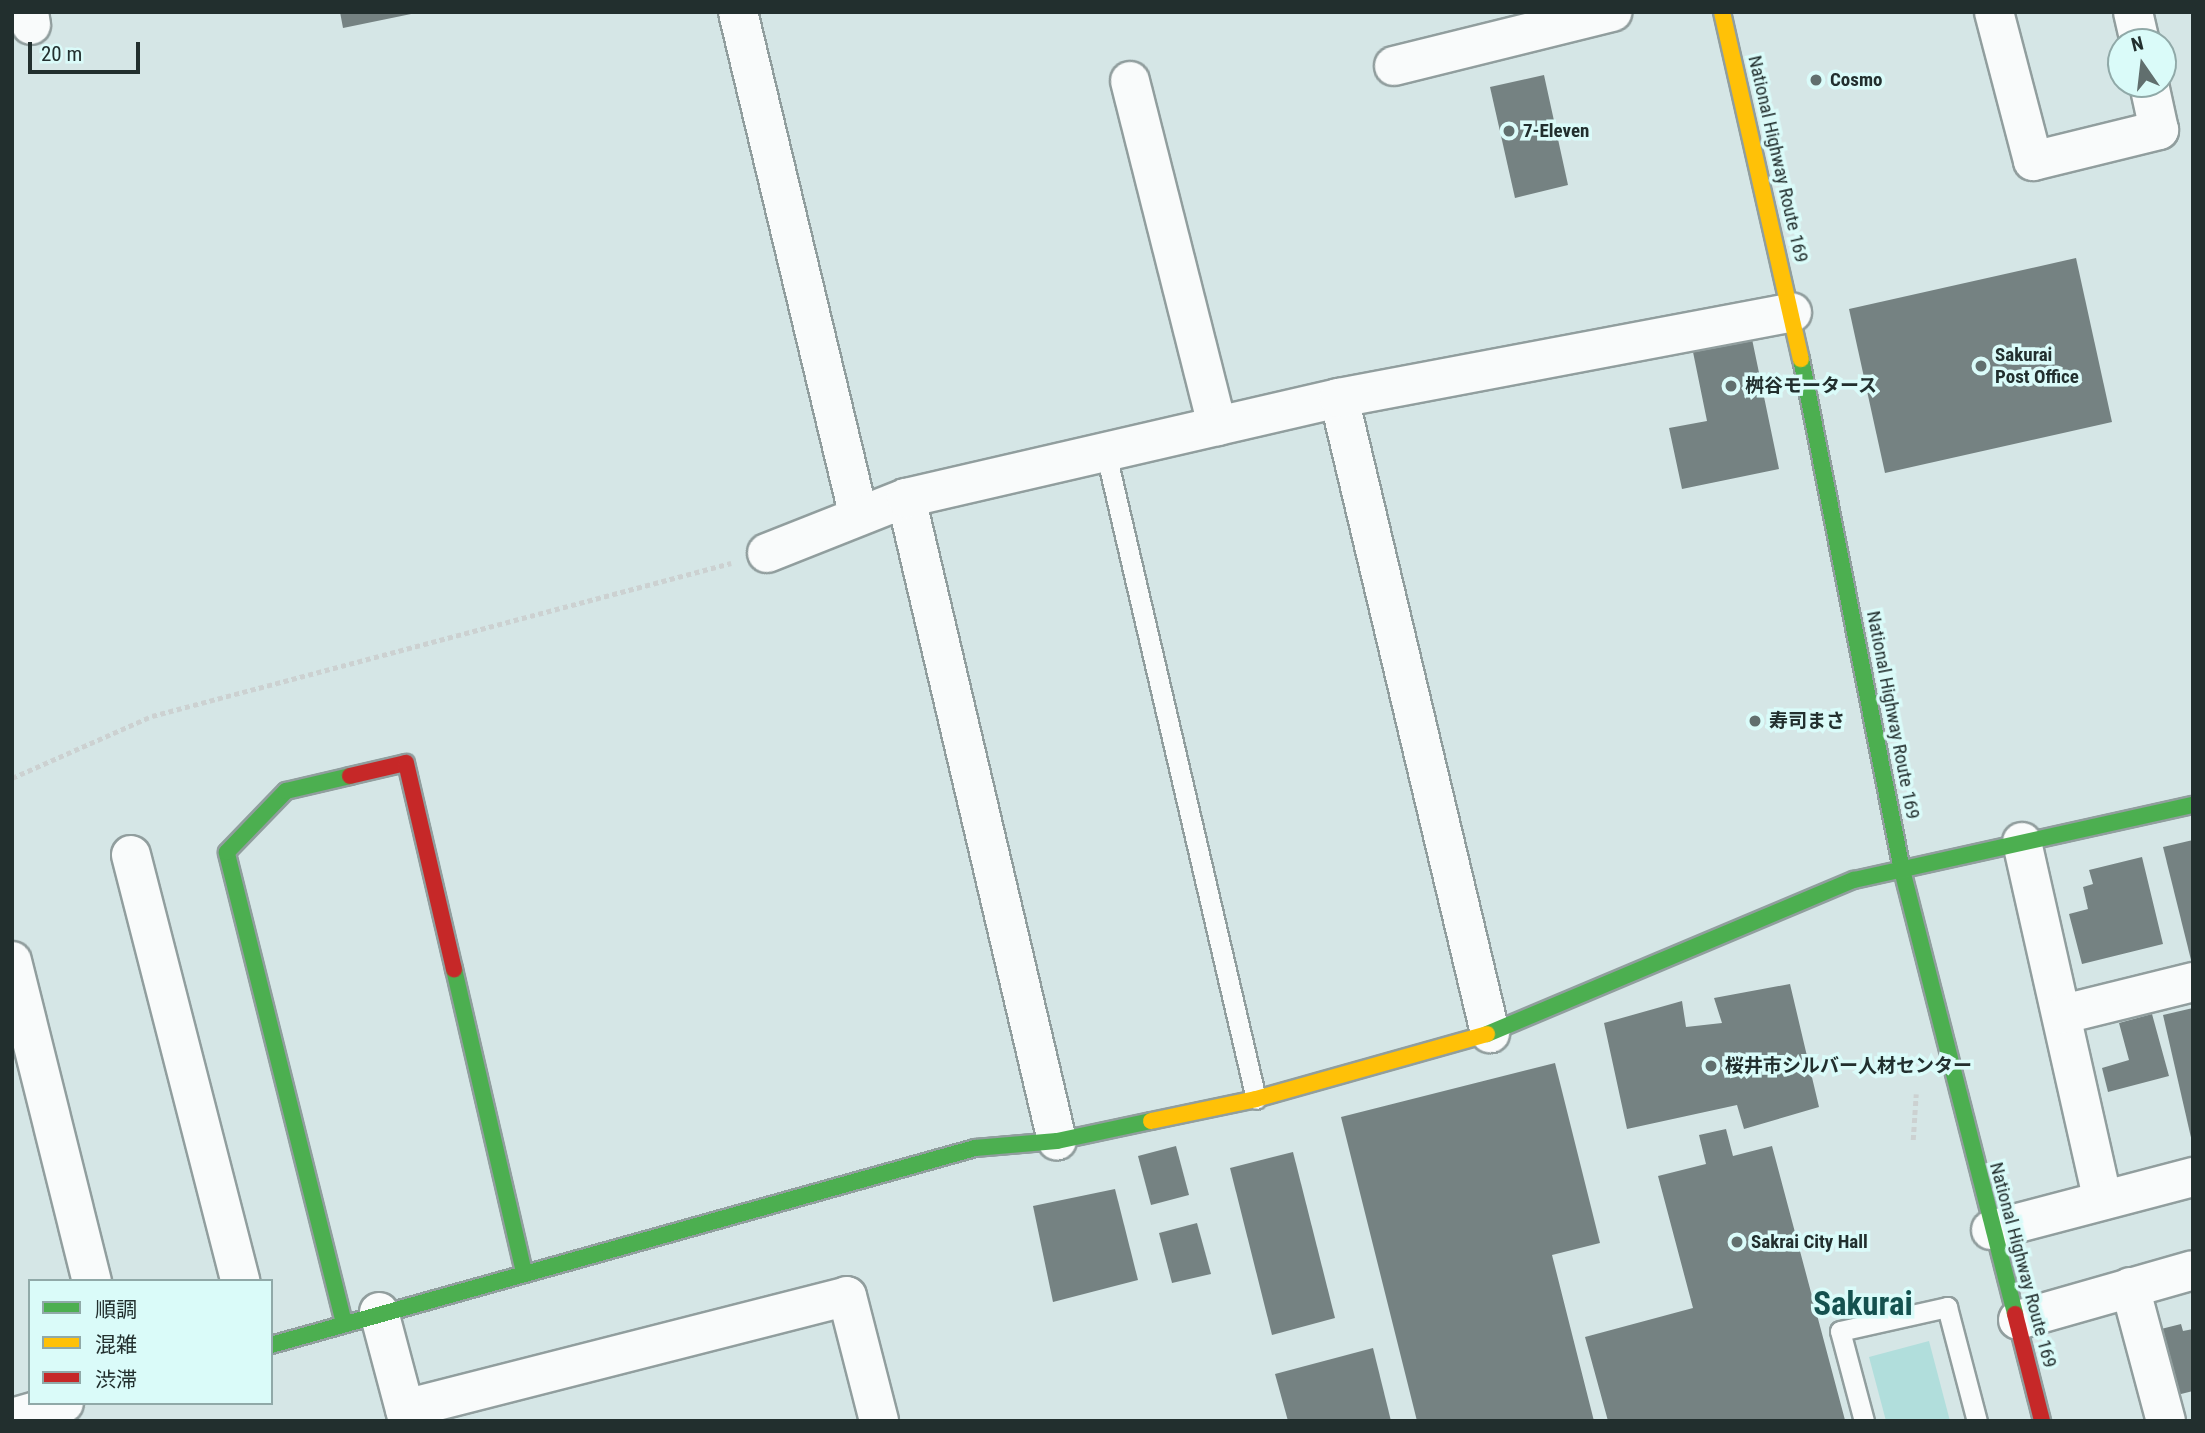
<!DOCTYPE html>
<html>
<head>
<meta charset="utf-8">
<style>
	body { margin:0 }
	#map { position:relative; width:2205px; height:1433px; overflow:hidden; background:#d5e6e6; font-family:"Roboto Condensed","Noto Sans JP",sans-serif }
	div>[style] { position:absolute }
	[style*='--x'] { left:calc(var(--x)*1px); top:calc(var(--y)*1px); width:calc(var(--w)*1px); rotate:calc(var(--a)*1deg) }
	.green>* { inset:0; background:#b1dedc }
	.building>* { inset:0; background:#758282 }
	.path>* { height:4.5px; margin-top:-2.25px; transform-origin:0; background:repeating-linear-gradient(90deg,#ccd1d1 0 5px,transparent 0 8.5px) }
	.roads { filter:drop-shadow(2px 0 #919e9e) drop-shadow(-2px 0 #919e9e) drop-shadow(0 2px #919e9e) drop-shadow(0 -2px #919e9e) }
	.lane>* { height:19px; margin:-9.5px; padding:0 9.5px; transform-origin:9.5px; border-radius:9.5px; background:#f9fbfb }
	.street>* { height:38px; margin:-19px; padding:0 19px; transform-origin:19px; border-radius:19px; background:#f9fbfb }
	.fast>* { height:16px; margin:-8px; padding:0 8px; transform-origin:8px; border-radius:8px; background:#4caf50 }
	.slow>* { height:16px; margin:-8px; padding:0 8px; transform-origin:8px; border-radius:8px; background:#ffc107 }
	.jam>* { height:16px; margin:-8px; padding:0 8px; transform-origin:8px; border-radius:8px; background:#c62828 }
	.dots>* { width:19px; height:19px; translate:-50% -50%; box-sizing:border-box; border:4px solid #dafbf9; border-radius:50% }
	span { translate:-50% -50%; white-space:nowrap; text-align:center; line-height:1.15; -webkit-text-stroke:7px #dafbf9; paint-order:stroke }
	.poi-label { font-size:19px; color:#222f2e; font-weight:700 }
	.left { translate:0 -50%; text-align:left }
	.street-label { font-size:19px; color:#222f2e }
	.town-label { font-size:33px; color:#14514f; font-weight:700 }
	.frame { position:absolute; inset:0; border:14px solid #222f2e; pointer-events:none }
	.legend { position:absolute; left:28px; top:1279px; width:245px; height:126px; box-sizing:border-box; background:#dafbf9; border:2px solid #90a9a8; margin:0; padding:9px 12px; list-style:none; font-size:21px; color:#222f2e }
	.legend li { display:flex; align-items:center; gap:14px; height:35px }
	.legend b { width:35px; border:2px solid #90a9a8 }
	.north { position:absolute; left:2107px; top:28px; width:70px; height:70px; box-sizing:border-box; background:#dafbf9; border:2px solid #90a9a8; border-radius:50%; rotate:346deg; font-size:19px; font-weight:700; line-height:28px; text-align:center; color:#222f2e }
	.north::after { content:''; display:block; margin:auto; width:24px; height:32px; background:#616f6e; clip-path:polygon(50% 0,100% 100%,50% 72%,0 100%) }
	.scale { position:absolute; left:28px; top:42px; width:112px; height:32px; box-sizing:border-box; border:4px solid #222f2e; border-top:0; padding-left:9px; font-size:21px; line-height:24px; white-space:nowrap; color:#222f2e; -webkit-text-stroke:5px #dafbf9; paint-order:stroke }
</style>
</head>
<body>
<div id="map">
	<div class="green">
		<div style="clip-path:polygon(1929px 1341px,1950px 1421px,1886px 1421px,1869px 1357px)"></div>
	</div>
	<div class="building">
		<div style="clip-path:polygon(340px 12px,416px 12px,416px 13px,343px 28px)"></div>
		<div style="clip-path:polygon(1544px 75px,1568px 185px,1515px 198px,1490px 87px)"></div>
		<div style="clip-path:polygon(2076px 258px,2112px 422px,1885px 473px,1849px 309px)"></div>
		<div style="clip-path:polygon(1752px 339px,1779px 469px,1682px 489px,1669px 428px,1707px 421px,1693px 352px)"></div>
		<div style="clip-path:polygon(2193px 840px,2193px 964px,2192px 964px,2163px 847px)"></div>
		<div style="clip-path:polygon(2142px 857px,2163px 944px,2082px 964px,2069px 914px,2088px 909px,2083px 887px,2093px 884px,2089px 870px)"></div>
		<div style="clip-path:polygon(1790px 984px,1819px 1107px,1744px 1129px,1737px 1105px,1627px 1129px,1604px 1023px,1682px 1001px,1686px 1027px,1722px 1023px,1714px 998px)"></div>
		<div style="clip-path:polygon(2193px 1008px,2193px 1142px,2192px 1142px,2163px 1015px)"></div>
		<div style="clip-path:polygon(2152px 1014px,2169px 1076px,2108px 1092px,2102px 1068px,2129px 1060px,2119px 1023px)"></div>
		<div style="clip-path:polygon(1555px 1063px,1600px 1243px,1552px 1255px,1594px 1421px,1417px 1421px,1341px 1117px)"></div>
		<div style="clip-path:polygon(1726px 1129px,1733px 1156px,1772px 1146px,1845px 1420px,1608px 1421px,1585px 1337px,1693px 1308px,1658px 1176px,1706px 1164px,1699px 1135px)"></div>
		<div style="clip-path:polygon(1176px 1146px,1189px 1195px,1151px 1205px,1138px 1156px)"></div>
		<div style="clip-path:polygon(1293px 1152px,1335px 1318px,1272px 1335px,1230px 1168px)"></div>
		<div style="clip-path:polygon(1115px 1189px,1138px 1280px,1053px 1302px,1033px 1206px)"></div>
		<div style="clip-path:polygon(1197px 1223px,1211px 1274px,1172px 1283px,1159px 1233px)"></div>
		<div style="clip-path:polygon(2181px 1324px,2183px 1331px,2193px 1329px,2193px 1391px,2177px 1395px,2161px 1329px)"></div>
		<div style="clip-path:polygon(1373px 1348px,1391px 1421px,1288px 1421px,1275px 1374px)"></div>
	</div>
	<div class="path">
		<div style="--x:12;--y:778;--w:153;--a:-23.9"></div>
		<div style="--x:152;--y:716;--w:599;--a:-14.8"></div>
		<div style="--x:1913;--y:1140;--w:46;--a:-86.3"></div>
	</div>
	<div class="roads">
		<div class="lane">
			<div style="--x:1106;--y:454;--w:662;--a:76.91"></div>
			<div style="--x:1864;--y:1421;--w:93;--a:-104.9"></div>
			<div style="--x:1840;--y:1331;--w:110;--a:-12.6"></div>
			<div style="--x:1947;--y:1307;--w:118;--a:75.3"></div>
		</div>
		<div class="street">
			<div style="--x:29;--y:12;--w:13;--a:81"></div>
			<div style="--x:738;--y:12;--w:515;--a:76.53"></div>
			<div style="--x:1994;--y:12;--w:154;--a:75.3"></div>
			<div style="--x:2033;--y:161;--w:130;--a:-13.8"></div>
			<div style="--x:2159;--y:130;--w:47;--a:-102.3"></div>
			<div style="--x:2133;--y:12;--w:31;--a:77"></div>
			<div style="--x:1394;--y:66;--w:225;--a:-13.9"></div>
			<div style="--x:1130;--y:81;--w:356;--a:75.8"></div>
			<div style="--x:1339;--y:398;--w:653;--a:76.62"></div>
			<div style="--x:906;--y:498;--w:660;--a:76.78"></div>
			<div style="--x:767;--y:553;--w:149;--a:-21.6"></div>
			<div style="--x:906;--y:498;--w:444;--a:-13"></div>
			<div style="--x:1339;--y:398;--w:461;--a:-10.7"></div>
			<div style="--x:2022;--y:842;--w:367;--a:77.3"></div>
			<div style="--x:131;--y:855;--w:440;--a:75.6"></div>
			<div style="--x:12;--y:961;--w:330;--a:76"></div>
			<div style="--x:2064;--y:1014;--w:133;--a:-13.9"></div>
			<div style="--x:1991;--y:1230;--w:209;--a:-14.7"></div>
			<div style="--x:2130;--y:1287;--w:139;--a:75"></div>
			<div style="--x:379;--y:1312;--w:113;--a:75.1"></div>
			<div style="--x:2018;--y:1320;--w:182;--a:-15.9"></div>
			<div style="--x:405;--y:1409;--w:456;--a:-14.3"></div>
			<div style="--x:847;--y:1296;--w:129;--a:75.6"></div>
			<div style="--x:12;--y:1418;--w:54;--a:-16.1"></div>
		</div>
		<div class="fast">
			<div style="--x:1801;--y:359;--w:521;--a:78.82"></div>
			<div style="--x:1902;--y:870;--w:458;--a:75.7"></div>
			<div style="--x:454;--y:969;--w:311;--a:77"></div>
			<div style="--x:1487;--y:1034;--w:398;--a:-22.8"></div>
			<div style="--x:1854;--y:880;--w:347;--a:-12.5"></div>
			<div style="--x:344;--y:1323;--w:485;--a:-104"></div>
			<div style="--x:227;--y:852;--w:85;--a:-46"></div>
			<div style="--x:286;--y:791;--w:66;--a:-13.2"></div>
			<div style="--x:271;--y:1345;--w:731;--a:-15.63"></div>
			<div style="--x:975;--y:1148;--w:82;--a:-4.9"></div>
			<div style="--x:1057;--y:1141;--w:96;--a:-12"></div>
		</div>
		<div class="slow">
			<div style="--x:1722;--y:12;--w:356;--a:77.2"></div>
			<div style="--x:1151;--y:1121;--w:107;--a:-11.8"></div>
			<div style="--x:1256;--y:1099;--w:240;--a:-15.7"></div>
		</div>
		<div class="jam">
			<div style="--x:350;--y:776;--w:57;--a:-13.1"></div>
			<div style="--x:406;--y:763;--w:212;--a:76.9"></div>
			<div style="--x:2015;--y:1314;--w:110;--a:75.8"></div>
		</div>
	</div>
	<div class="dots">
		<div style="left:1816px;top:80px;background:#616f6e"></div>
		<div style="left:1509px;top:131px;background:#616f6e"></div>
		<div style="left:1981px;top:366px;background:#616f6e"></div>
		<div style="left:1731px;top:386px;background:#616f6e"></div>
		<div style="left:1755px;top:721px;background:#616f6e"></div>
		<div style="left:1711px;top:1066px;background:#616f6e"></div>
		<div style="left:1737px;top:1242px;background:#616f6e"></div>
	</div>
	<div class="poi-label">
		<span class="left" style="left:1830px;top:80px">Cosmo</span>
		<span class="left" style="left:1523px;top:131px">7-Eleven</span>
		<span class="left" style="left:1995px;top:366px">Sakurai<br>Post Office</span>
		<span class="left" style="left:1745px;top:386px">桝谷モータース</span>
		<span class="left" style="left:1769px;top:721px">寿司まさ</span>
		<span class="left" style="left:1725px;top:1066px">桜井市シルバー人材センター</span>
		<span class="left" style="left:1751px;top:1242px">Sakrai City Hall</span>
	</div>
	<div class="street-label">
		<span style="left:1778px;top:159px;rotate:77deg">National Highway Route 169</span>
		<span style="left:1893px;top:715px;rotate:79deg">National Highway Route 169</span>
		<span style="left:2023px;top:1265px;rotate:75deg">National Highway Route 169</span>
	</div>
	<div class="town-label">
		<span style="left:1863px;top:1304px">Sakurai</span>
	</div>
	<div class="frame"></div>
	<ul class="legend">
	<li><b style="height:9px;background:#4caf50"></b>順調</li>
	<li><b style="height:9px;background:#ffc107"></b>混雑</li>
	<li><b style="height:9px;background:#c62828"></b>渋滞</li>
	</ul>
	<div class="north">N</div>
	<div class="scale">20 m</div>
</div>
</body>
</html>
